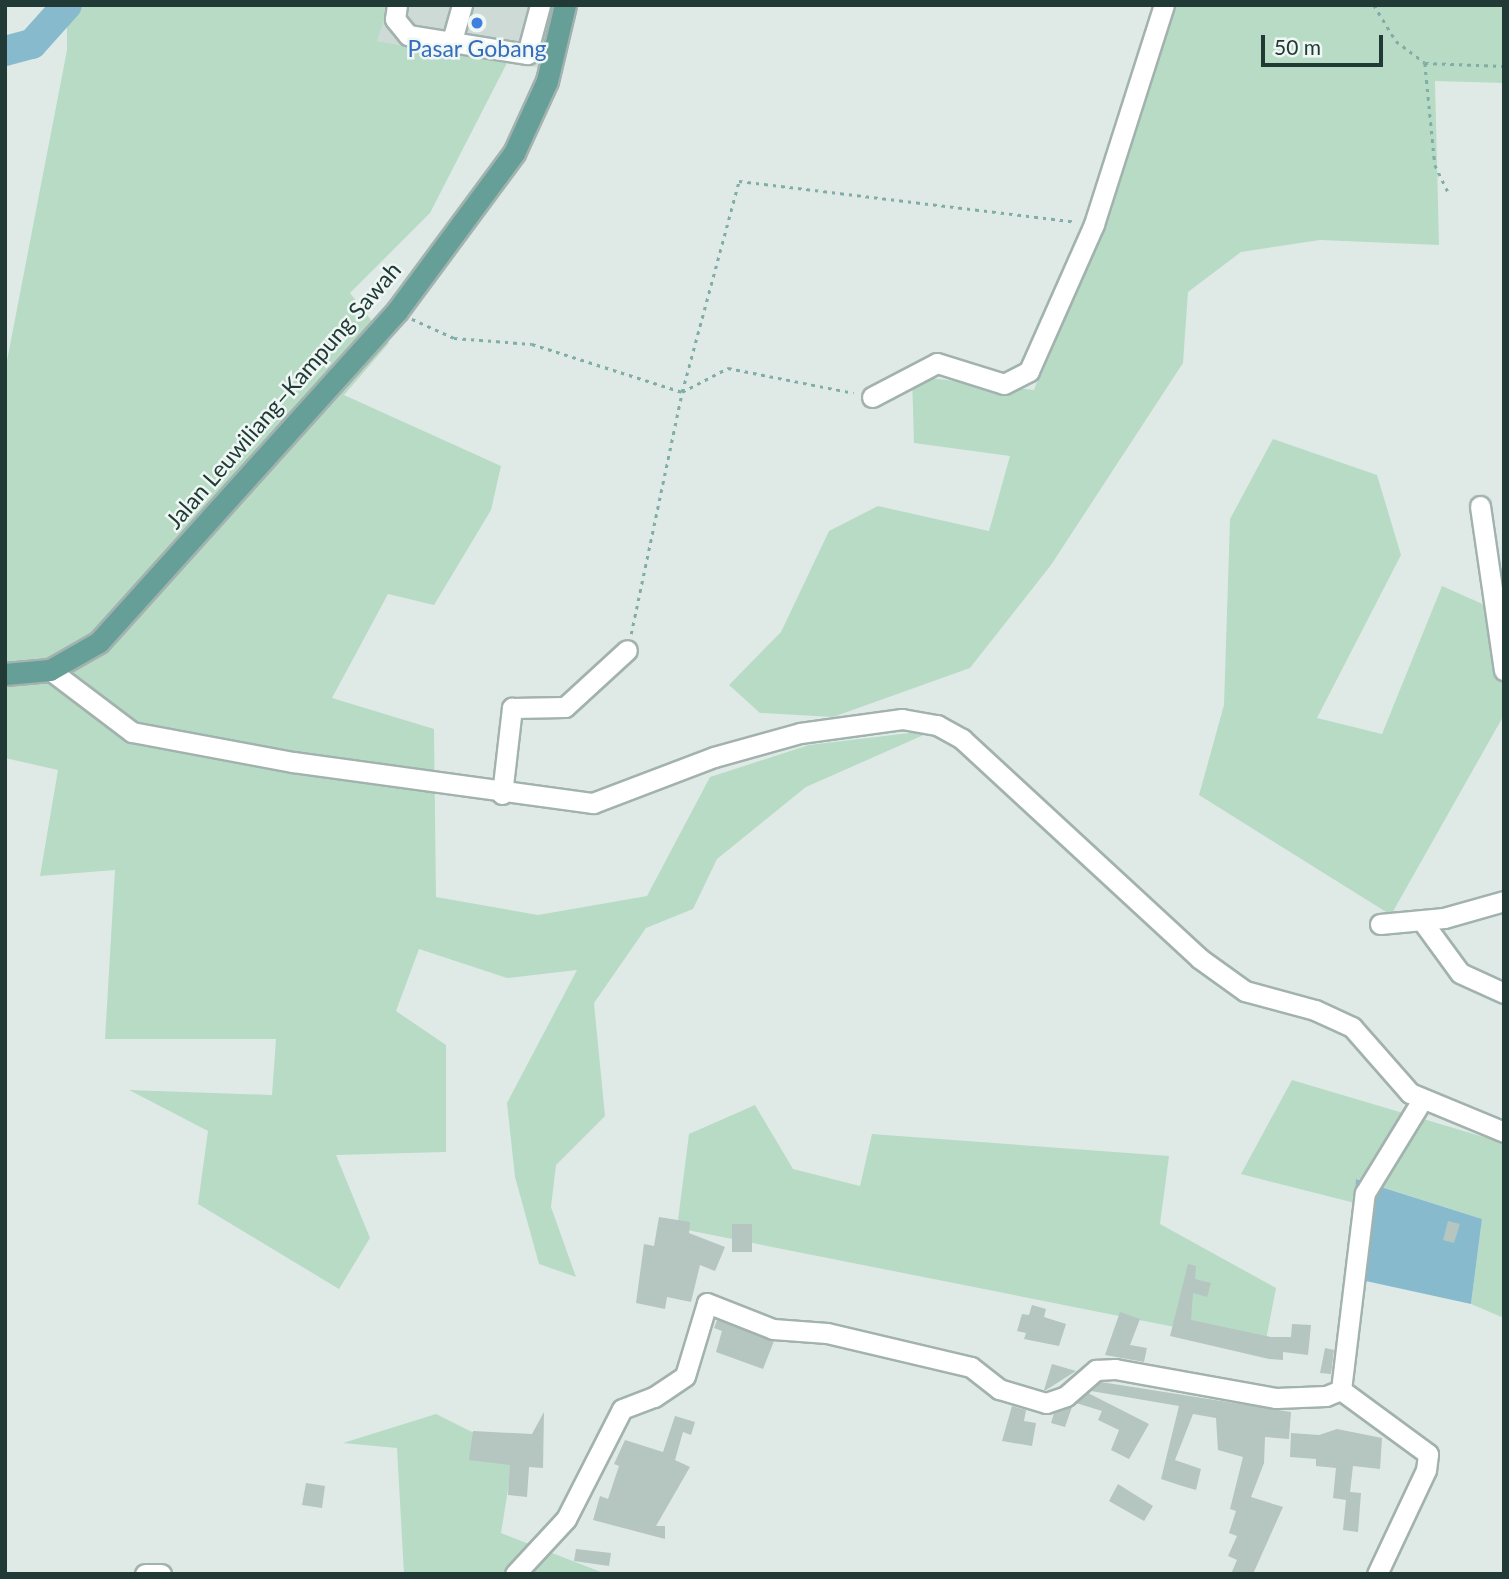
<!DOCTYPE html>
<html>
<head>
<meta charset="utf-8">
<style>
	body { margin:0 }
	#map { position:relative; width:1509px; height:1579px; overflow:hidden; background:#dfeae7; font-family:Lato,sans-serif }
	div>[style] { position:absolute }
	[style*='--x'] { left:calc(var(--x)*1px); top:calc(var(--y)*1px); width:calc(var(--w)*1px); rotate:calc(var(--a)*1deg) }
	.built>* { inset:0; background:#cedad6 }
	.green>* { inset:0; background:#b8dbc6 }
	.water>* { inset:0; background:#88bace }
	.river>* { height:30px; margin:-15px; padding:0 15px; transform-origin:15px; border-radius:15px; background:#88bace }
	.building>* { inset:0; background:#b5c5c0 }
	.path>* { height:2.5px; margin-top:-1.25px; transform-origin:0; background:repeating-linear-gradient(90deg,#80ada5 0 3.5px,transparent 0 8.5px) }
	.roads { filter:drop-shadow(2px 0 #a2b2ae) drop-shadow(-2px 0 #a2b2ae) drop-shadow(0 2px #a2b2ae) drop-shadow(0 -2px #a2b2ae) }
	.minor>* { height:19px; margin:-9.5px; padding:0 9.5px; transform-origin:9.5px; border-radius:9.5px; background:#fff }
	.major>* { height:21px; margin:-10.5px; padding:0 10.5px; transform-origin:10.5px; border-radius:10.5px; background:#659f97 }
	.dots>* { width:19px; height:19px; translate:-50% -50%; box-sizing:border-box; border:4px solid #eff7f4; border-radius:50% }
	span { translate:-50% -50%; white-space:nowrap; text-align:center; line-height:1.15; -webkit-text-stroke:5px #eff7f4; paint-order:stroke }
	.shop-label { font-size:23px; color:#366cbe }
	.street-label { font-size:23px; color:#213a36 }
	.frame { position:absolute; inset:0; border:7px solid #213a36; pointer-events:none }
	.scale { position:absolute; left:1261px; top:35px; width:122px; height:32px; box-sizing:border-box; border:4px solid #213a36; border-top:0; padding-left:9px; font-size:21px; line-height:24px; white-space:nowrap; color:#213a36; -webkit-text-stroke:5px #eff7f4; paint-order:stroke }
</style>
</head>
<body>
<div id="map">
	<div class="built">
		<div style="clip-path:polygon(390px 5px,575px 5px,559px 71px,377px 41px)"></div>
	</div>
	<div class="green">
		<div style="clip-path:polygon(67px 5px,390px 5px,377px 41px,507px 63px,430px 213px,350px 293px,389px 343px,344px 395px,501px 466px,491px 510px,434px 605px,388px 594px,332px 698px,434px 729px,436px 897px,538px 915px,647px 896px,710px 777px,809px 745px,935px 730px,806px 787px,717px 859px,693px 909px,646px 928px,594px 1003px,605px 1116px,556px 1165px,551px 1207px,576px 1277px,539px 1264px,515px 1177px,507px 1103px,577px 970px,507px 978px,419px 949px,396px 1011px,446px 1045px,446px 1152px,336px 1155px,370px 1238px,339px 1289px,198px 1204px,208px 1131px,129px 1090px,272px 1095px,276px 1039px,105px 1039px,115px 870px,40px 876px,58px 770px,5px 758px,5px 371px,67px 50px)"></div>
		<div style="clip-path:polygon(1153px 5px,1504px 5px,1504px 83px,1435px 81px,1439px 245px,1320px 240px,1241px 252px,1188px 292px,1183px 363px,1051px 565px,970px 668px,833px 717px,760px 713px,729px 685px,781px 632px,829px 531px,878px 506px,989px 531px,1010px 456px,914px 443px,912px 376px,1034px 390px,1090px 239px)"></div>
		<div style="clip-path:polygon(1273px 439px,1377px 475px,1401px 555px,1317px 718px,1382px 734px,1442px 586px,1496px 610px,1504px 635px,1504px 715px,1391px 915px,1199px 795px,1224px 705px,1230px 519px)"></div>
		<div style="clip-path:polygon(1292px 1080px,1504px 1143px,1504px 1318px,1471px 1304px,1482px 1219px,1357px 1179px,1355px 1203px,1241px 1174px)"></div>
		<div style="clip-path:polygon(755px 1105px,793px 1169px,860px 1186px,872px 1134px,1169px 1156px,1160px 1224px,1276px 1288px,1265px 1345px,677px 1228px,689px 1134px)"></div>
		<div style="clip-path:polygon(436px 1414px,514px 1453px,501px 1533px,606px 1574px,404px 1574px,397px 1448px,343px 1443px)"></div>
	</div>
	<div class="water">
		<div style="clip-path:polygon(1356px 1179px,1482px 1219px,1471px 1304px,1352px 1278px)"></div>
	</div>
	<div class="river">
		<div style="--x:5;--y:51;--w:28;--a:-15"></div>
		<div style="--x:32;--y:44;--w:52;--a:-48.1"></div>
	</div>
	<div class="building">
		<div style="clip-path:polygon(659px 1217px,690px 1222px,689px 1233px,725px 1247px,715px 1271px,700px 1265px,691px 1302px,667px 1297px,665px 1309px,636px 1303px,644px 1244px,654px 1246px)"></div>
		<div style="clip-path:polygon(1448px 1221px,1460px 1224px,1454px 1243px,1443px 1240px)"></div>
		<div style="clip-path:polygon(732px 1224px,752px 1224px,752px 1252px,732px 1252px)"></div>
		<div style="clip-path:polygon(1188px 1264px,1196px 1266px,1195px 1279px,1211px 1283px,1207px 1297px,1193px 1293px,1191px 1320px,1271px 1337px,1291px 1337px,1292px 1324px,1311px 1325px,1308px 1355px,1283px 1352px,1283px 1360px,1269px 1359px,1170px 1336px)"></div>
		<div style="clip-path:polygon(1032px 1305px,1046px 1309px,1044px 1317px,1066px 1324px,1059px 1346px,1024px 1339px,1026px 1333px,1017px 1331px,1022px 1314px,1029px 1315px)"></div>
		<div style="clip-path:polygon(1120px 1312px,1140px 1319px,1130px 1345px,1147px 1348px,1144px 1362px,1105px 1355px)"></div>
		<div style="clip-path:polygon(717px 1320px,774px 1341px,763px 1369px,716px 1352px,722px 1331px,714px 1328px)"></div>
		<div style="clip-path:polygon(1325px 1348px,1334px 1350px,1331px 1374px,1320px 1373px)"></div>
		<div style="clip-path:polygon(1052px 1364px,1076px 1371px,1046px 1390px,1044px 1390px)"></div>
		<div style="clip-path:polygon(1101px 1382px,1291px 1412px,1289px 1439px,1265px 1437px,1264px 1463px,1251px 1497px,1283px 1507px,1253px 1574px,1231px 1574px,1237px 1560px,1228px 1556px,1237px 1536px,1229px 1533px,1236px 1511px,1230px 1509px,1243px 1457px,1218px 1450px,1216px 1418px,1193px 1414px,1175px 1460px,1201px 1469px,1196px 1490px,1179px 1485px,1161px 1479px,1179px 1406px,1091px 1391px)"></div>
		<div style="clip-path:polygon(1088px 1393px,1149px 1424px,1129px 1459px,1111px 1450px,1119px 1430px,1098px 1420px,1102px 1411px,1076px 1403px)"></div>
		<div style="clip-path:polygon(1012px 1406px,1026px 1410px,1024px 1421px,1036px 1423px,1032px 1446px,1002px 1441px)"></div>
		<div style="clip-path:polygon(1072px 1407px,1065px 1427px,1051px 1423px,1054px 1413px)"></div>
		<div style="clip-path:polygon(544px 1412px,543px 1468px,529px 1467px,527px 1497px,508px 1495px,510px 1465px,469px 1460px,473px 1431px,532px 1434px)"></div>
		<div style="clip-path:polygon(675px 1416px,695px 1422px,691px 1435px,683px 1432px,675px 1460px,690px 1467px,656px 1526px,665px 1526px,665px 1539px,593px 1520px,600px 1496px,608px 1499px,619px 1466px,614px 1464px,625px 1440px,663px 1452px)"></div>
		<div style="clip-path:polygon(1337px 1429px,1382px 1438px,1380px 1469px,1353px 1466px,1350px 1492px,1361px 1493px,1358px 1532px,1343px 1530px,1346px 1500px,1333px 1498px,1336px 1468px,1316px 1466px,1316px 1459px,1290px 1457px,1291px 1433px,1319px 1435px)"></div>
		<div style="clip-path:polygon(306px 1483px,325px 1486px,322px 1508px,302px 1505px)"></div>
		<div style="clip-path:polygon(1118px 1484px,1153px 1506px,1144px 1521px,1109px 1501px)"></div>
		<div style="clip-path:polygon(576px 1549px,611px 1553px,609px 1566px,574px 1561px)"></div>
	</div>
	<div class="path">
		<div style="--x:1374;--y:5;--w:42;--a:58.6"></div>
		<div style="--x:1396;--y:41;--w:36;--a:37"></div>
		<div style="--x:1425;--y:63;--w:79;--a:2.2"></div>
		<div style="--x:1425;--y:63;--w:102;--a:84.4"></div>
		<div style="--x:1435;--y:165;--w:30;--a:64"></div>
		<div style="--x:412;--y:319;--w:46;--a:24.3"></div>
		<div style="--x:454;--y:338;--w:78;--a:4.4"></div>
		<div style="--x:532;--y:344;--w:157;--a:17.7"></div>
		<div style="--x:682;--y:392;--w:52;--a:-27.6"></div>
		<div style="--x:728;--y:368;--w:128;--a:11.2"></div>
		<div style="--x:631;--y:634;--w:247;--a:-78.1"></div>
		<div style="--x:682;--y:392;--w:219;--a:-74.9"></div>
		<div style="--x:739;--y:181;--w:339;--a:6.9"></div>
	</div>
	<div class="roads">
		<div class="minor">
			<div style="--x:397;--y:5;--w:14;--a:98"></div>
			<div style="--x:395;--y:19;--w:21;--a:51"></div>
			<div style="--x:408;--y:35;--w:121;--a:9.1"></div>
			<div style="--x:527;--y:54;--w:51;--a:-75.1"></div>
			<div style="--x:451;--y:44;--w:41;--a:-74.2"></div>
			<div style="--x:872;--y:397;--w:73;--a:-27.6"></div>
			<div style="--x:937;--y:363;--w:70;--a:17.4"></div>
			<div style="--x:1004;--y:384;--w:28;--a:-27"></div>
			<div style="--x:1029;--y:371;--w:161;--a:-66.1"></div>
			<div style="--x:1094;--y:224;--w:230;--a:-72.3"></div>
			<div style="--x:1480;--y:506;--w:166;--a:81.7"></div>
			<div style="--x:50;--y:670;--w:103;--a:37.1"></div>
			<div style="--x:132;--y:732;--w:164;--a:10.6"></div>
			<div style="--x:293;--y:762;--w:303;--a:7.8"></div>
			<div style="--x:593;--y:803;--w:129;--a:-20.8"></div>
			<div style="--x:714;--y:757;--w:89;--a:-15.6"></div>
			<div style="--x:800;--y:733;--w:103;--a:-7.8"></div>
			<div style="--x:902;--y:719;--w:36;--a:10"></div>
			<div style="--x:937;--y:725;--w:29;--a:29"></div>
			<div style="--x:962;--y:739;--w:323;--a:42.7"></div>
			<div style="--x:1199;--y:958;--w:57;--a:35.7"></div>
			<div style="--x:1245;--y:991;--w:73;--a:15.2"></div>
			<div style="--x:1315;--y:1010;--w:41;--a:24.7"></div>
			<div style="--x:1352;--y:1027;--w:88;--a:48.7"></div>
			<div style="--x:1410;--y:1093;--w:102;--a:22.5"></div>
			<div style="--x:502;--y:794;--w:87;--a:-83.4"></div>
			<div style="--x:512;--y:708;--w:53;--a:-1.1"></div>
			<div style="--x:565;--y:707;--w:84;--a:-42.6"></div>
			<div style="--x:1422;--y:921;--w:64;--a:53.8"></div>
			<div style="--x:1460;--y:973;--w:48;--a:24.4"></div>
			<div style="--x:1380;--y:924;--w:64;--a:-5.4"></div>
			<div style="--x:1444;--y:918;--w:62;--a:-15.8"></div>
			<div style="--x:1341;--y:1390;--w:108;--a:36.3"></div>
			<div style="--x:1428;--y:1454;--w:16;--a:97"></div>
			<div style="--x:1426;--y:1470;--w:115;--a:115.2"></div>
			<div style="--x:145;--y:1574;--w:16;--a:0"></div>
			<div style="--x:515;--y:1574;--w:75;--a:-47.2"></div>
			<div style="--x:566;--y:1519;--w:123;--a:-63"></div>
			<div style="--x:622;--y:1409;--w:34;--a:-21"></div>
			<div style="--x:654;--y:1397;--w:37;--a:-34"></div>
			<div style="--x:685;--y:1376;--w:76;--a:-73.2"></div>
			<div style="--x:707;--y:1303;--w:71;--a:21.5"></div>
			<div style="--x:773;--y:1329;--w:54;--a:4.2"></div>
			<div style="--x:827;--y:1333;--w:148;--a:13.3"></div>
			<div style="--x:971;--y:1367;--w:36;--a:38"></div>
			<div style="--x:999;--y:1389;--w:49;--a:16.6"></div>
			<div style="--x:1046;--y:1403;--w:21;--a:-19"></div>
			<div style="--x:1066;--y:1396;--w:40;--a:-41"></div>
			<div style="--x:1096;--y:1370;--w:19;--a:-3"></div>
			<div style="--x:1115;--y:1369;--w:164;--a:10.2"></div>
			<div style="--x:1276;--y:1398;--w:50;--a:-2.3"></div>
			<div style="--x:1326;--y:1396;--w:16;--a:-22"></div>
			<div style="--x:1341;--y:1390;--w:198;--a:-83.1"></div>
			<div style="--x:1365;--y:1193;--w:109;--a:-58.5"></div>
		</div>
		<div class="major">
			<div style="--x:5;--y:674;--w:45;--a:-5.1"></div>
			<div style="--x:50;--y:670;--w:56;--a:-29.7"></div>
			<div style="--x:99;--y:642;--w:445;--a:-48"></div>
			<div style="--x:397;--y:311;--w:197;--a:-53.5"></div>
			<div style="--x:514;--y:153;--w:79;--a:-65.4"></div>
			<div style="--x:547;--y:81;--w:78;--a:-76.7"></div>
		</div>
	</div>
	<div class="dots">
		<div style="left:477px;top:23px;background:#3f7fe0"></div>
	</div>
	<div class="shop-label">
		<span style="left:477px;top:48px">Pasar Gobang</span>
	</div>
	<div class="street-label">
		<span style="left:283px;top:395px;rotate:-49deg">Jalan Leuwiliang–Kampung Sawah</span>
	</div>
	<div class="frame"></div>
	<div class="scale">50 m</div>
</div>
</body>
</html>
